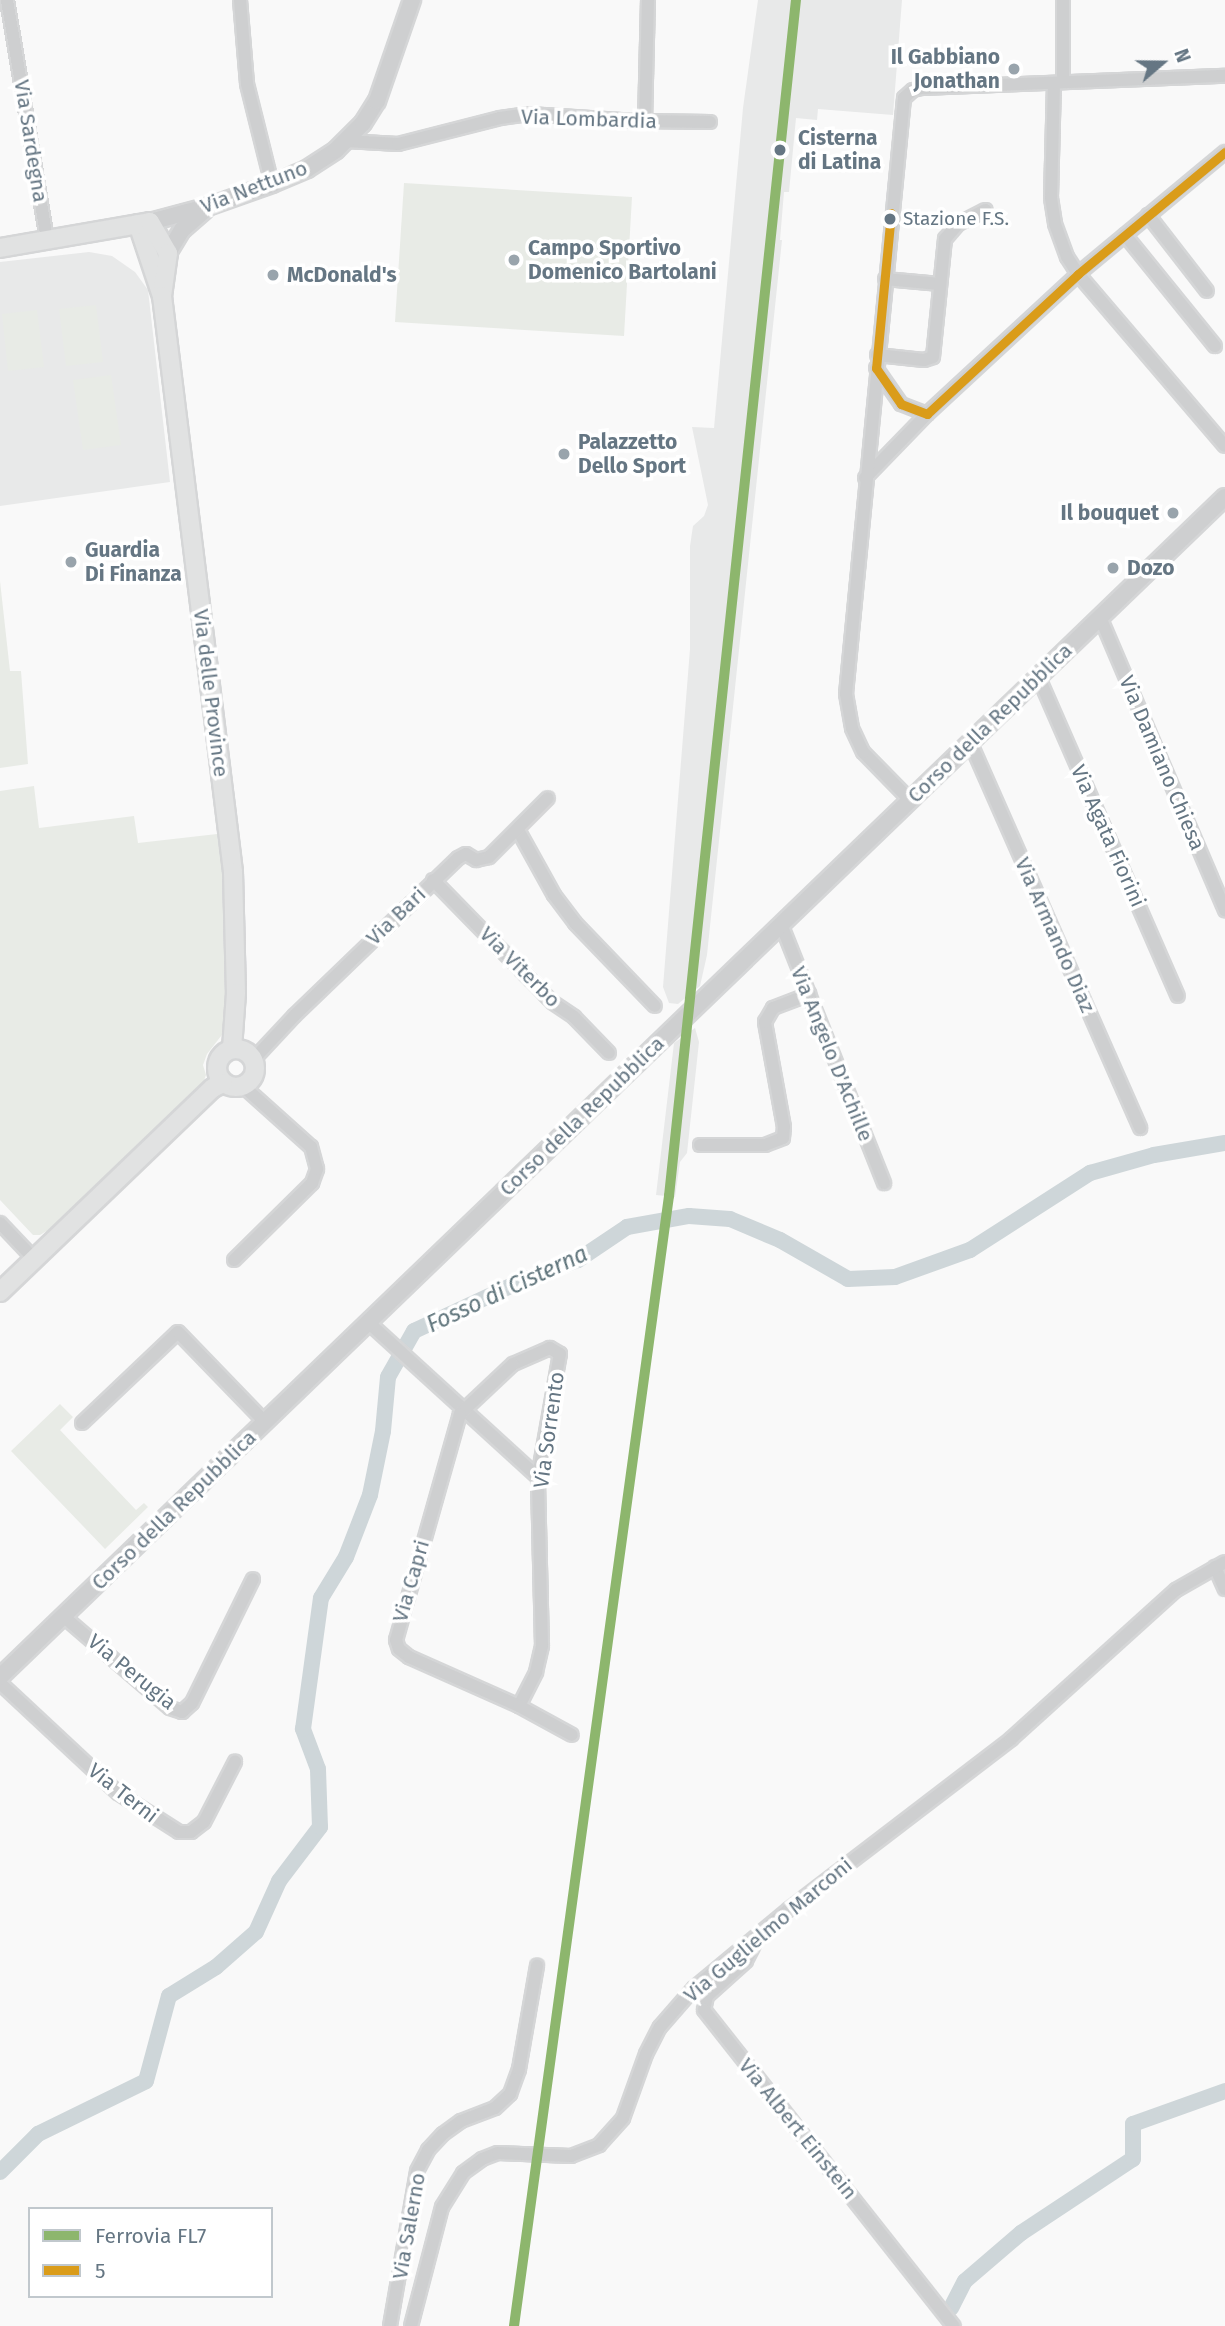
<!DOCTYPE html>
<html>
<head>
<meta charset="utf-8">
<style>
	body { margin:0 }
	#map { position:relative; width:1225px; height:2326px; overflow:hidden; background:#f9f9f9; font-family:"Fira Sans",sans-serif }
	div>[style] { position:absolute }
	[style*='--x'] { left:calc(var(--x)*1px); top:calc(var(--y)*1px); width:calc(var(--w)*1px); rotate:calc(var(--a)*1deg) }
	.built>* { inset:0; background:#e8e9e9 }
	.green>* { inset:0; background:#e8ebe6 }
	.canal>* { height:16px; margin:-8px; padding:0 8px; transform-origin:8px; border-radius:8px; background:#ced6d9 }
	.roads { filter:drop-shadow(2px 0 #d5d6d7) drop-shadow(-2px 0 #d5d6d7) drop-shadow(0 2px #d5d6d7) drop-shadow(0 -2px #d5d6d7) }
	.minor>* { height:12px; margin:-6px; padding:0 6px; transform-origin:6px; border-radius:6px; background:#cecfd0 }
	.tertiary>* { height:16px; margin:-8px; padding:0 8px; transform-origin:8px; border-radius:8px; background:#cecfd0 }
	.secondary>* { height:18px; margin:-9px; padding:0 9px; transform-origin:9px; border-radius:9px; background:#e1e2e2 }
	.secondary>.ring { margin:-9px; padding:0; box-sizing:content-box; background:none; border:18px solid #e1e2e2; border-radius:50% }
	.bus-1>* { height:9px; margin:-4.5px; padding:0 4.5px; transform-origin:4.5px; border-radius:4.5px; background:#da9c1a }
	.rail-1>* { height:10px; margin:-5px; padding:0 5px; transform-origin:5px; border-radius:5px; background:#8db66d }
	.dots>* { width:19px; height:19px; translate:-50% -50%; box-sizing:border-box; border:4px solid #fff; border-radius:50% }
	span { translate:-50% -50%; white-space:nowrap; text-align:center; line-height:1.15; -webkit-text-stroke:7px #fff; paint-order:stroke }
	.bus-label { font-size:19px; color:#657683 }
	.left { translate:0 -50%; text-align:left }
	.poi-label { font-size:21px; color:#657683; font-weight:700 }
	.right { translate:-100% -50%; text-align:right }
	.street-label { font-size:21px; color:#657683 }
	.stop-label { font-size:21px; color:#657683; font-weight:700 }
	.water-label { font-size:23px; color:#60757c; font-style:italic }
	.legend { position:absolute; left:28px; top:2207px; width:245px; height:91px; box-sizing:border-box; background:#fff; border:2px solid #c1c8cd; margin:0; padding:9px 12px; list-style:none; font-size:21px; color:#657683 }
	.legend li { display:flex; align-items:center; gap:14px; height:35px }
	.legend b { width:35px; border:2px solid #c1c8cd }
	.north { position:absolute; left:1127px; top:28px; width:70px; height:70px; -webkit-text-stroke:5px #fff; paint-order:stroke; rotate:70deg; font-size:19px; font-weight:700; line-height:28px; text-align:center; color:#657683 }
	.north::after { content:''; display:block; margin:auto; width:24px; height:32px; background:#657683; clip-path:polygon(50% 0,100% 100%,50% 72%,0 100%) }
</style>
</head>
<body>
<div id="map">
	<div class="built">
		<div style="clip-path:polygon(758px 0,902px 0,893px 115px,818px 109px,817px 120px,796px 118px,789px 192px,784px 192px,780px 240px,782px 240px,707px 955px,700px 986px,678px 1004px,669px 1003px,663px 987px,690px 649px,690px 546px,693px 526px,704px 516px,708px 505px,692px 427px,714px 428px,743px 108px)"></div>
		<div style="clip-path:polygon(89px 252px,112px 256px,135px 272px,148px 290px,170px 482px,0 506px,0 262px)"></div>
		<div style="clip-path:polygon(695px 1028px,699px 1042px,687px 1153px,680px 1162px,675px 1197px,656px 1195px,674px 1043px)"></div>
	</div>
	<div class="green">
		<div style="clip-path:polygon(404px 183px,632px 197px,624px 336px,395px 322px)"></div>
		<div style="clip-path:polygon(96px 305px,103px 362px,66px 366px,59px 309px)"></div>
		<div style="clip-path:polygon(37px 310px,44px 367px,8px 371px,2px 314px)"></div>
		<div style="clip-path:polygon(111px 375px,121px 445px,83px 450px,73px 380px)"></div>
		<div style="clip-path:polygon(0 581px,10px 671px,21px 671px,28px 764px,0 768px)"></div>
		<div style="clip-path:polygon(34px 786px,39px 828px,134px 816px,138px 843px,217px 834px,226px 899px,229px 995px,225px 1031px,207px 1054px,203px 1065px,206px 1075px,200px 1091px,60px 1223px,40px 1235px,33px 1235px,0 1200px,0 791px)"></div>
		<div style="clip-path:polygon(60px 1404px,73px 1417px,60px 1430px,136px 1510px,144px 1503px,148px 1507px,105px 1549px,11px 1451px)"></div>
	</div>
	<div class="canal">
		<div style="--x:0;--y:2172;--w:54;--a:-45"></div>
		<div style="--x:38;--y:2134;--w:120;--a:-26.1"></div>
		<div style="--x:146;--y:2081;--w:88;--a:-74.9"></div>
		<div style="--x:169;--y:1996;--w:55;--a:-31.7"></div>
		<div style="--x:216;--y:1967;--w:53;--a:-41.2"></div>
		<div style="--x:256;--y:1932;--w:56;--a:-65.7"></div>
		<div style="--x:279;--y:1881;--w:68;--a:-52.8"></div>
		<div style="--x:320;--y:1827;--w:58;--a:-92"></div>
		<div style="--x:318;--y:1769;--w:43;--a:-110.6"></div>
		<div style="--x:303;--y:1729;--w:132;--a:-82.2"></div>
		<div style="--x:321;--y:1598;--w:48;--a:-58.6"></div>
		<div style="--x:346;--y:1557;--w:66;--a:-68.8"></div>
		<div style="--x:370;--y:1495;--w:65;--a:-78.5"></div>
		<div style="--x:383;--y:1431;--w:54;--a:-84.7"></div>
		<div style="--x:388;--y:1377;--w:53;--a:-60.5"></div>
		<div style="--x:414;--y:1331;--w:116;--a:-25"></div>
		<div style="--x:519;--y:1282;--w:63;--a:-20.4"></div>
		<div style="--x:578;--y:1260;--w:59;--a:-34"></div>
		<div style="--x:627;--y:1227;--w:63;--a:-10.1"></div>
		<div style="--x:689;--y:1216;--w:41;--a:4.2"></div>
		<div style="--x:730;--y:1219;--w:54;--a:22.8"></div>
		<div style="--x:780;--y:1240;--w:78;--a:29.8"></div>
		<div style="--x:848;--y:1279;--w:47;--a:-2.4"></div>
		<div style="--x:895;--y:1277;--w:80;--a:-19.8"></div>
		<div style="--x:970;--y:1250;--w:143;--a:-32.7"></div>
		<div style="--x:1090;--y:1173;--w:66;--a:-15.7"></div>
		<div style="--x:1154;--y:1155;--w:72;--a:-9.6"></div>
		<div style="--x:951;--y:2308;--w:30;--a:-63"></div>
		<div style="--x:965;--y:2281;--w:74;--a:-40.6"></div>
		<div style="--x:1021;--y:2233;--w:134;--a:-33.5"></div>
		<div style="--x:1133;--y:2159;--w:35;--a:-90"></div>
		<div style="--x:1133;--y:2124;--w:98;--a:-19.7"></div>
	</div>
	<div class="roads">
		<div class="minor">
			<div style="--x:7;--y:0;--w:243;--a:80.5"></div>
			<div style="--x:240;--y:0;--w:84;--a:85.2"></div>
			<div style="--x:247;--y:84;--w:103;--a:76"></div>
			<div style="--x:1063;--y:82;--w:82;--a:-90"></div>
			<div style="--x:1054;--y:83;--w:115;--a:91.5"></div>
			<div style="--x:1051;--y:198;--w:26;--a:81"></div>
			<div style="--x:1055;--y:224;--w:35;--a:70"></div>
			<div style="--x:1067;--y:257;--w:20;--a:57"></div>
			<div style="--x:1078;--y:274;--w:226;--a:49.5"></div>
			<div style="--x:645;--y:122;--w:122;--a:-88.6"></div>
			<div style="--x:346;--y:141;--w:52;--a:3.3"></div>
			<div style="--x:398;--y:144;--w:105;--a:-14.3"></div>
			<div style="--x:500;--y:118;--w:29;--a:-8"></div>
			<div style="--x:529;--y:114;--w:108;--a:3.7"></div>
			<div style="--x:637;--y:121;--w:73;--a:0.8"></div>
			<div style="--x:1148;--y:215;--w:96;--a:52.2"></div>
			<div style="--x:1125;--y:235;--w:143;--a:51"></div>
			<div style="--x:885;--y:279;--w:55;--a:5.2"></div>
			<div style="--x:877;--y:355;--w:47;--a:6.1"></div>
			<div style="--x:924;--y:360;--w:9;--a:-18"></div>
			<div style="--x:933;--y:357;--w:119;--a:-84.2"></div>
			<div style="--x:945;--y:239;--w:20;--a:-49"></div>
			<div style="--x:958;--y:224;--w:31;--a:-27"></div>
			<div style="--x:876;--y:368;--w:44;--a:55.2"></div>
			<div style="--x:901;--y:404;--w:28;--a:21"></div>
			<div style="--x:865;--y:478;--w:89;--a:-45.9"></div>
			<div style="--x:927;--y:414;--w:206;--a:-42.8"></div>
			<div style="--x:1078;--y:274;--w:191;--a:-39.7"></div>
			<div style="--x:1100;--y:617;--w:319;--a:66.9"></div>
			<div style="--x:1038;--y:676;--w:349;--a:66.4"></div>
			<div style="--x:970;--y:742;--w:422;--a:66.2"></div>
			<div style="--x:910;--y:800;--w:67;--a:-134.4"></div>
			<div style="--x:863;--y:752;--w:26;--a:-115"></div>
			<div style="--x:852;--y:728;--w:35;--a:-100"></div>
			<div style="--x:846;--y:694;--w:599;--a:-84.44"></div>
			<div style="--x:904;--y:98;--w:12;--a:-42"></div>
			<div style="--x:913;--y:90;--w:9;--a:-13"></div>
			<div style="--x:922;--y:88;--w:303;--a:-2.3"></div>
			<div style="--x:518;--y:830;--w:74;--a:61"></div>
			<div style="--x:554;--y:895;--w:35;--a:53"></div>
			<div style="--x:575;--y:923;--w:115;--a:46.1"></div>
			<div style="--x:433;--y:880;--w:170;--a:45.7"></div>
			<div style="--x:552;--y:1002;--w:27;--a:34"></div>
			<div style="--x:574;--y:1017;--w:50;--a:45.8"></div>
			<div style="--x:781;--y:924;--w:279;--a:68.3"></div>
			<div style="--x:253;--y:1060;--w:60;--a:-47"></div>
			<div style="--x:294;--y:1016;--w:228;--a:-43.9"></div>
			<div style="--x:458;--y:858;--w:9;--a:-27"></div>
			<div style="--x:466;--y:854;--w:12;--a:31"></div>
			<div style="--x:476;--y:860;--w:13;--a:-13"></div>
			<div style="--x:489;--y:857;--w:83;--a:-45"></div>
			<div style="--x:700;--y:1145;--w:65;--a:0"></div>
			<div style="--x:765;--y:1145;--w:19;--a:-21"></div>
			<div style="--x:783;--y:1138;--w:11;--a:-85"></div>
			<div style="--x:784;--y:1127;--w:107;--a:-100.3"></div>
			<div style="--x:765;--y:1022;--w:16;--a:-60"></div>
			<div style="--x:773;--y:1008;--w:39;--a:-21"></div>
			<div style="--x:0;--y:1223;--w:50;--a:46.6"></div>
			<div style="--x:234;--y:1260;--w:110;--a:-44.6"></div>
			<div style="--x:312;--y:1183;--w:15;--a:-70"></div>
			<div style="--x:317;--y:1169;--w:23;--a:-105"></div>
			<div style="--x:311;--y:1147;--w:91;--a:-138.1"></div>
			<div style="--x:368;--y:1322;--w:230;--a:42.4"></div>
			<div style="--x:82;--y:1423;--w:132;--a:-43.5"></div>
			<div style="--x:178;--y:1332;--w:125;--a:46"></div>
			<div style="--x:1215;--y:1567;--w:24;--a:66"></div>
			<div style="--x:63;--y:1616;--w:141;--a:40.7"></div>
			<div style="--x:170;--y:1708;--w:13;--a:18"></div>
			<div style="--x:182;--y:1712;--w:13;--a:-42"></div>
			<div style="--x:192;--y:1703;--w:138;--a:-63.8"></div>
			<div style="--x:0;--y:1683;--w:161;--a:43"></div>
			<div style="--x:118;--y:1793;--w:72;--a:32.6"></div>
			<div style="--x:179;--y:1832;--w:12;--a:0"></div>
			<div style="--x:191;--y:1832;--w:16;--a:-38"></div>
			<div style="--x:204;--y:1822;--w:68;--a:-62.7"></div>
			<div style="--x:519;--y:1706;--w:38;--a:-63"></div>
			<div style="--x:536;--y:1672;--w:27;--a:-77"></div>
			<div style="--x:542;--y:1646;--w:169;--a:-91.4"></div>
			<div style="--x:538;--y:1477;--w:125;--a:-79.9"></div>
			<div style="--x:560;--y:1354;--w:12;--a:-149"></div>
			<div style="--x:550;--y:1348;--w:40;--a:156.6"></div>
			<div style="--x:513;--y:1364;--w:73;--a:136.7"></div>
			<div style="--x:460;--y:1414;--w:235;--a:105.8"></div>
			<div style="--x:396;--y:1640;--w:9;--a:72"></div>
			<div style="--x:399;--y:1649;--w:13;--a:39"></div>
			<div style="--x:409;--y:1657;--w:120;--a:24"></div>
			<div style="--x:519;--y:1706;--w:60;--a:28.7"></div>
			<div style="--x:760;--y:1933;--w:31;--a:117"></div>
			<div style="--x:746;--y:1961;--w:52;--a:138.1"></div>
			<div style="--x:707;--y:1996;--w:14;--a:102"></div>
			<div style="--x:704;--y:2010;--w:403;--a:51.7"></div>
			<div style="--x:390;--y:2326;--w:157;--a:-80.1"></div>
			<div style="--x:417;--y:2171;--w:24;--a:-62"></div>
			<div style="--x:428;--y:2150;--w:22;--a:-47"></div>
			<div style="--x:443;--y:2134;--w:22;--a:-36"></div>
			<div style="--x:461;--y:2121;--w:36;--a:-21"></div>
			<div style="--x:495;--y:2108;--w:21;--a:-43"></div>
			<div style="--x:510;--y:2094;--w:27;--a:-70"></div>
			<div style="--x:519;--y:2069;--w:105;--a:-80.1"></div>
			<div style="--x:411;--y:2326;--w:123;--a:-75.4"></div>
			<div style="--x:442;--y:2207;--w:40;--a:-58"></div>
			<div style="--x:463;--y:2173;--w:24;--a:-36"></div>
			<div style="--x:482;--y:2159;--w:17;--a:-21"></div>
			<div style="--x:498;--y:2153;--w:73;--a:2.4"></div>
			<div style="--x:571;--y:2156;--w:30;--a:-21"></div>
			<div style="--x:599;--y:2145;--w:36;--a:-48"></div>
			<div style="--x:623;--y:2118;--w:68;--a:-70.2"></div>
			<div style="--x:646;--y:2054;--w:30;--a:-63"></div>
			<div style="--x:660;--y:2027;--w:52;--a:-48.9"></div>
			<div style="--x:694;--y:1988;--w:124;--a:-39.7"></div>
			<div style="--x:789;--y:1909;--w:280;--a:-37.4"></div>
			<div style="--x:1011;--y:1739;--w:222;--a:-42.1"></div>
			<div style="--x:1176;--y:1590;--w:56;--a:-29.7"></div>
		</div>
		<div class="tertiary">
			<div style="--x:150;--y:222;--w:62;--a:-14.9"></div>
			<div style="--x:210;--y:206;--w:66;--a:-19.5"></div>
			<div style="--x:272;--y:184;--w:38;--a:-23"></div>
			<div style="--x:307;--y:169;--w:35;--a:-33"></div>
			<div style="--x:336;--y:150;--w:38;--a:-45"></div>
			<div style="--x:363;--y:123;--w:26;--a:-58"></div>
			<div style="--x:377;--y:101;--w:107;--a:-70.9"></div>
			<div style="--x:168;--y:253;--w:27;--a:-59"></div>
			<div style="--x:182;--y:230;--w:30;--a:-41"></div>
			<div style="--x:0;--y:1677;--w:1701;--a:-43.93"></div>
		</div>
		<div class="secondary">
			<div style="--x:138;--y:224;--w:76;--a:71.6"></div>
			<div style="--x:0;--y:248;--w:152;--a:-9.8"></div>
			<div style="--x:150;--y:222;--w:36;--a:60"></div>
			<div style="--x:168;--y:253;--w:43;--a:97.9"></div>
			<div style="--x:162;--y:296;--w:580;--a:82.97"></div>
			<div style="--x:233;--y:872;--w:121;--a:88.6"></div>
			<div style="--x:236;--y:993;--w:56;--a:94.1"></div>
			<div class="ring" style="left:217px;top:1049px;width:20px;height:20px"></div>
			<div style="--x:0;--y:1292;--w:295;--a:-43.8"></div>
			<div style="--x:213;--y:1088;--w:11;--a:-27"></div>
		</div>
	</div>
	<div class="bus-1">
		<div style="--x:891;--y:213;--w:156;--a:95.5"></div>
		<div style="--x:876;--y:368;--w:44;--a:55.2"></div>
		<div style="--x:901;--y:404;--w:28;--a:21"></div>
		<div style="--x:927;--y:414;--w:206;--a:-42.8"></div>
		<div style="--x:1078;--y:274;--w:191;--a:-39.7"></div>
	</div>
	<div class="rail-1">
		<div style="--x:514;--y:2326;--w:1141;--a:-82.19"></div>
		<div style="--x:669;--y:1196;--w:1203;--a:-83.94"></div>
	</div>
	<div class="dots">
		<div style="left:1014px;top:69px;background:#99a4ac"></div>
		<div style="left:780px;top:150px;background:#657683"></div>
		<div style="left:890px;top:219px;background:#657683"></div>
		<div style="left:514px;top:260px;background:#99a4ac"></div>
		<div style="left:273px;top:275px;background:#99a4ac"></div>
		<div style="left:564px;top:454px;background:#99a4ac"></div>
		<div style="left:1173px;top:513px;background:#99a4ac"></div>
		<div style="left:71px;top:562px;background:#99a4ac"></div>
		<div style="left:1113px;top:568px;background:#99a4ac"></div>
	</div>
	<div class="bus-label">
		<span class="left" style="left:903px;top:219px">Stazione F.S.</span>
	</div>
	<div class="poi-label">
		<span class="right" style="left:1000px;top:69px">Il Gabbiano<br>Jonathan</span>
		<span class="left" style="left:528px;top:260px">Campo Sportivo<br>Domenico Bartolani</span>
		<span class="left" style="left:287px;top:275px">McDonald's</span>
		<span class="left" style="left:578px;top:454px">Palazzetto<br>Dello Sport</span>
		<span class="right" style="left:1159px;top:513px">Il bouquet</span>
		<span class="left" style="left:85px;top:562px">Guardia<br>Di Finanza</span>
		<span class="left" style="left:1127px;top:568px">Dozo</span>
	</div>
	<div class="street-label">
		<span style="left:589px;top:119px;rotate:2deg">Via Lombardia</span>
		<span style="left:31px;top:141px;rotate:81deg">Via Sardegna</span>
		<span style="left:254px;top:187px;rotate:-21deg">Via Nettuno</span>
		<span style="left:211px;top:693px;rotate:83deg">Via delle Province</span>
		<span style="left:990px;top:723px;rotate:-44deg">Corso della Repubblica</span>
		<span style="left:1162px;top:763px;rotate:67deg">Via Damiano Chiesa</span>
		<span style="left:1108px;top:836px;rotate:66deg">Via Agata Fiorini</span>
		<span style="left:396px;top:916px;rotate:-44deg">Via Bari</span>
		<span style="left:1055px;top:935px;rotate:66deg">Via Armando Diaz</span>
		<span style="left:520px;top:967px;rotate:45deg">Via Viterbo</span>
		<span style="left:832px;top:1054px;rotate:68deg">Via Angelo D'Achille</span>
		<span style="left:582px;top:1116px;rotate:-44deg">Corso della Repubblica</span>
		<span style="left:549px;top:1430px;rotate:-82deg">Via Sorrento</span>
		<span style="left:174px;top:1510px;rotate:-44deg">Corso della Repubblica</span>
		<span style="left:411px;top:1581px;rotate:-74deg">Via Capri</span>
		<span style="left:132px;top:1672px;rotate:39deg">Via Perugia</span>
		<span style="left:123px;top:1793px;rotate:38deg">Via Terni</span>
		<span style="left:768px;top:1930px;rotate:-40deg">Via Guglielmo Marconi</span>
		<span style="left:798px;top:2129px;rotate:51deg">Via Albert Einstein</span>
		<span style="left:409px;top:2226px;rotate:-80deg">Via Salerno</span>
	</div>
	<div class="stop-label">
		<span class="left" style="left:798px;top:150px">Cisterna<br>di Latina</span>
	</div>
	<div class="water-label">
		<span style="left:507px;top:1289px;rotate:-25deg">Fosso di Cisterna</span>
	</div>
	<ul class="legend">
	<li><b style="height:9px;background:#8db66d"></b>Ferrovia FL7</li>
	<li><b style="height:9px;background:#da9c1a"></b>5</li>
	</ul>
	<div class="north">N</div>
</div>
</body>
</html>
